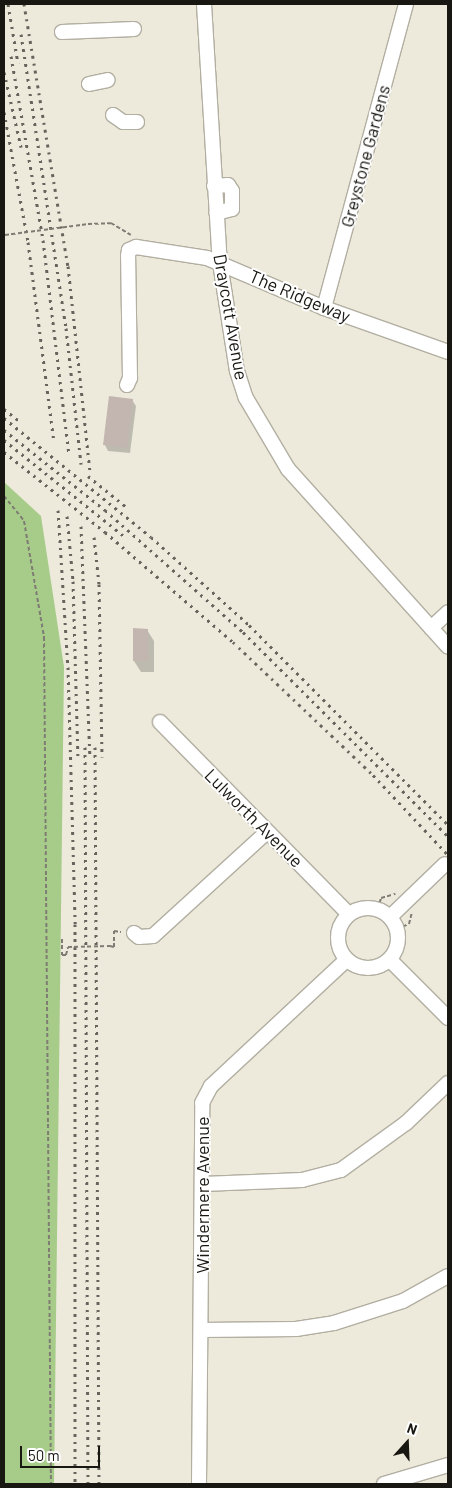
<!DOCTYPE html>
<html>
<head>
<meta charset="utf-8">
<style>
	body { margin:0 }
	#map { position:relative; width:452px; height:1488px; overflow:hidden; background:#edeadc; font-family:Barlow,sans-serif }
	div>[style] { position:absolute }
	[style*='--x'] { left:calc(var(--x)*1px); top:calc(var(--y)*1px); width:calc(var(--w)*1px); rotate:calc(var(--a)*1deg) }
	.green>* { inset:0; background:#a7cc8a }
	.shadow>* { inset:0; background:#0003 }
	.building>* { inset:0; background:#c3b5af }
	.path>* { height:2px; margin-top:-1px; transform-origin:0; background:repeating-linear-gradient(90deg,#7e7c73 0 4px,transparent 0 6.5px) }
	.roads { filter:drop-shadow(1px 0 #b2afa2) drop-shadow(-1px 0 #b2afa2) drop-shadow(0 1px #b2afa2) drop-shadow(0 -1px #b2afa2) }
	.minor>* { height:14px; margin:-7px; padding:0 7px; transform-origin:7px; border-radius:7px; background:#fff }
	.minor>.ring { margin:-7px; padding:0; box-sizing:content-box; background:none; border:14px solid #fff; border-radius:50% }
	.rail>* { height:3px; margin-top:-1.5px; transform-origin:0; background:repeating-linear-gradient(90deg,#66645c 0 2.5px,transparent 0 7.5px) }
	.path-bridge>* { height:2px; margin-top:-1px; transform-origin:0; background:repeating-linear-gradient(90deg,#7e7c73 0 4px,transparent 0 6.5px) }
	span { translate:-50% -50%; white-space:nowrap; text-align:center; line-height:1.15; -webkit-text-stroke:4px #fff; paint-order:stroke }
	.street-label { font-size:18px; color:#181712 }
	.frame { position:absolute; inset:0; border:5px solid #181712; pointer-events:none }
	.north { position:absolute; left:382px; top:1418px; width:50px; height:50px; -webkit-text-stroke:4px #fff; paint-order:stroke; rotate:20deg; font-size:14px; font-weight:700; line-height:20px; text-align:center; color:#181712 }
	.north::after { content:''; display:block; margin:auto; width:18px; height:22px; background:#181712; clip-path:polygon(50% 0,100% 100%,50% 72%,0 100%) }
	.scale { position:absolute; left:20px; top:1446px; width:80px; height:22px; box-sizing:border-box; border:2px solid #181712; border-top:0; padding-left:6px; font-size:15px; line-height:18px; white-space:nowrap; color:#181712; -webkit-text-stroke:4px #fff; paint-order:stroke }
</style>
</head>
<body>
<div id="map">
	<div class="green">
		<div style="clip-path:polygon(4px 482px,41px 516px,64px 667px,54px 1484px,4px 1484px)"></div>
	</div>
	<div class="shadow">
		<div style="clip-path:polygon(132px 400px,136px 406px,130px 453px,108px 451px,105px 445px)"></div>
		<div style="clip-path:polygon(147px 630px,154px 641px,154px 672px,141px 672px,134px 661px)"></div>
	</div>
	<div class="building">
		<div style="clip-path:polygon(109px 396px,133px 399px,127px 448px,103px 445px)"></div>
		<div style="clip-path:polygon(133px 628px,148px 629px,148px 661px,133px 661px)"></div>
	</div>
	<div class="path">
		<div style="--x:88;--y:224;--w:23;--a:-2"></div>
		<div style="--x:111;--y:223;--w:23;--a:31"></div>
		<div style="--x:4;--y:235;--w:1;--a:0"></div>
		<div style="--x:4;--y:496;--w:32;--a:51"></div>
		<div style="--x:24;--y:521;--w:118;--a:80.2"></div>
		<div style="--x:44;--y:637;--w:847;--a:89.53"></div>
		<div style="--x:378;--y:909;--w:11;--a:-75"></div>
		<div style="--x:381;--y:898;--w:15;--a:-16"></div>
		<div style="--x:397;--y:929;--w:13;--a:-23"></div>
		<div style="--x:409;--y:924;--w:12;--a:-76"></div>
		<div style="--x:62;--y:939;--w:16;--a:90"></div>
		<div style="--x:62;--y:955;--w:4;--a:0"></div>
		<div style="--x:66;--y:955;--w:8;--a:-76"></div>
		<div style="--x:110;--y:946;--w:4;--a:14"></div>
		<div style="--x:114;--y:947;--w:16;--a:-90"></div>
		<div style="--x:114;--y:931;--w:7;--a:8"></div>
	</div>
	<div class="roads">
		<div class="minor">
			<div style="--x:204;--y:4;--w:259;--a:86.5"></div>
			<div style="--x:220;--y:263;--w:109;--a:81.1"></div>
			<div style="--x:237;--y:371;--w:28;--a:72"></div>
			<div style="--x:246;--y:398;--w:82;--a:59.4"></div>
			<div style="--x:288;--y:469;--w:239;--a:48"></div>
			<div style="--x:62;--y:32;--w:72;--a:-2.4"></div>
			<div style="--x:89;--y:84;--w:19;--a:-12"></div>
			<div style="--x:113;--y:115;--w:12;--a:35"></div>
			<div style="--x:123;--y:122;--w:14;--a:0"></div>
			<div style="--x:214;--y:186;--w:14;--a:-4"></div>
			<div style="--x:228;--y:185;--w:7;--a:56"></div>
			<div style="--x:232;--y:191;--w:18;--a:90"></div>
			<div style="--x:232;--y:209;--w:16;--a:166"></div>
			<div style="--x:324;--y:308;--w:315;--a:-74.9"></div>
			<div style="--x:127;--y:385;--w:8;--a:-67"></div>
			<div style="--x:130;--y:378;--w:122;--a:-90.9"></div>
			<div style="--x:128;--y:256;--w:6;--a:-81"></div>
			<div style="--x:129;--y:250;--w:8;--a:-23"></div>
			<div style="--x:136;--y:247;--w:72;--a:8.8"></div>
			<div style="--x:207;--y:258;--w:127;--a:23.1"></div>
			<div style="--x:324;--y:308;--w:132;--a:19.5"></div>
			<div style="--x:431;--y:628;--w:23;--a:-43"></div>
			<div style="--x:160;--y:722;--w:269;--a:45.5"></div>
			<div class="ring" style="left:338px;top:908px;width:46px;height:46px"></div>
			<div style="--x:390;--y:917;--w:76;--a:-43.9"></div>
			<div style="--x:134;--y:933;--w:6;--a:39"></div>
			<div style="--x:139;--y:937;--w:14;--a:-4"></div>
			<div style="--x:153;--y:936;--w:154;--a:-42.4"></div>
			<div style="--x:390;--y:960;--w:82;--a:45"></div>
			<div style="--x:203;--y:1184;--w:99;--a:-2.3"></div>
			<div style="--x:302;--y:1180;--w:40;--a:-14.4"></div>
			<div style="--x:341;--y:1170;--w:80;--a:-35.9"></div>
			<div style="--x:406;--y:1123;--w:58;--a:-43.6"></div>
			<div style="--x:201;--y:1330;--w:95;--a:-0.6"></div>
			<div style="--x:296;--y:1329;--w:38;--a:-9"></div>
			<div style="--x:334;--y:1323;--w:72;--a:-17.7"></div>
			<div style="--x:403;--y:1301;--w:51;--a:-29.1"></div>
			<div style="--x:199;--y:1484;--w:381;--a:-89.5"></div>
			<div style="--x:202;--y:1103;--w:19;--a:-62"></div>
			<div style="--x:211;--y:1086;--w:185;--a:-43"></div>
			<div style="--x:384;--y:1484;--w:67;--a:-16.5"></div>
		</div>
	</div>
	<div class="rail">
		<div style="--x:8;--y:4;--w:60;--a:80.4"></div>
		<div style="--x:24;--y:4;--w:266;--a:80.5"></div>
		<div style="--x:68;--y:266;--w:207;--a:83.9"></div>
		<div style="--x:21;--y:34;--w:297;--a:81.3"></div>
		<div style="--x:66;--y:328;--w:137;--a:83.7"></div>
		<div style="--x:11;--y:56;--w:187;--a:80.1"></div>
		<div style="--x:43;--y:240;--w:216;--a:83.1"></div>
		<div style="--x:4;--y:72;--w:77;--a:77.2"></div>
		<div style="--x:4;--y:112;--w:132;--a:79.5"></div>
		<div style="--x:28;--y:242;--w:202;--a:82.6"></div>
		<div style="--x:4;--y:409;--w:18;--a:38"></div>
		<div style="--x:4;--y:418;--w:189;--a:39"></div>
		<div style="--x:151;--y:537;--w:132;--a:41.9"></div>
		<div style="--x:249;--y:625;--w:282;--a:45.1"></div>
		<div style="--x:4;--y:430;--w:129;--a:38.4"></div>
		<div style="--x:105;--y:510;--w:184;--a:41.5"></div>
		<div style="--x:243;--y:632;--w:289;--a:44.9"></div>
		<div style="--x:4;--y:440;--w:155;--a:38.7"></div>
		<div style="--x:4;--y:452;--w:129;--a:38.4"></div>
		<div style="--x:105;--y:532;--w:169;--a:40.7"></div>
		<div style="--x:233;--y:642;--w:193;--a:43.5"></div>
		<div style="--x:373;--y:775;--w:110;--a:46.8"></div>
		<div style="--x:88;--y:476;--w:48;--a:39"></div>
		<div style="--x:58;--y:510;--w:157;--a:86.4"></div>
		<div style="--x:68;--y:667;--w:257;--a:88.4"></div>
		<div style="--x:75;--y:924;--w:560;--a:90"></div>
		<div style="--x:67;--y:516;--w:65;--a:84.7"></div>
		<div style="--x:73;--y:581;--w:178;--a:88.4"></div>
		<div style="--x:81;--y:526;--w:230;--a:87.8"></div>
		<div style="--x:94;--y:537;--w:47;--a:83.9"></div>
		<div style="--x:99;--y:584;--w:173;--a:89"></div>
		<div style="--x:85;--y:747;--w:737;--a:89.77"></div>
		<div style="--x:95;--y:747;--w:737;--a:89.69"></div>
	</div>
	<div class="path-bridge">
		<div style="--x:5;--y:235;--w:84;--a:-7.5"></div>
		<div style="--x:68;--y:947;--w:42;--a:-1.4"></div>
	</div>
	<div class="street-label">
		<span style="left:365px;top:156px;rotate:-75deg">Greystone Gardens</span>
		<span style="left:300px;top:296px;rotate:23deg">The Ridgeway</span>
		<span style="left:231px;top:317px;rotate:80deg">Draycott Avenue</span>
		<span style="left:254px;top:818px;rotate:45deg">Lulworth Avenue</span>
		<span style="left:202px;top:1195px;rotate:-90deg">Windermere Avenue</span>
	</div>
	<div class="frame"></div>
	<div class="north">N</div>
	<div class="scale">50 m</div>
</div>
</body>
</html>
